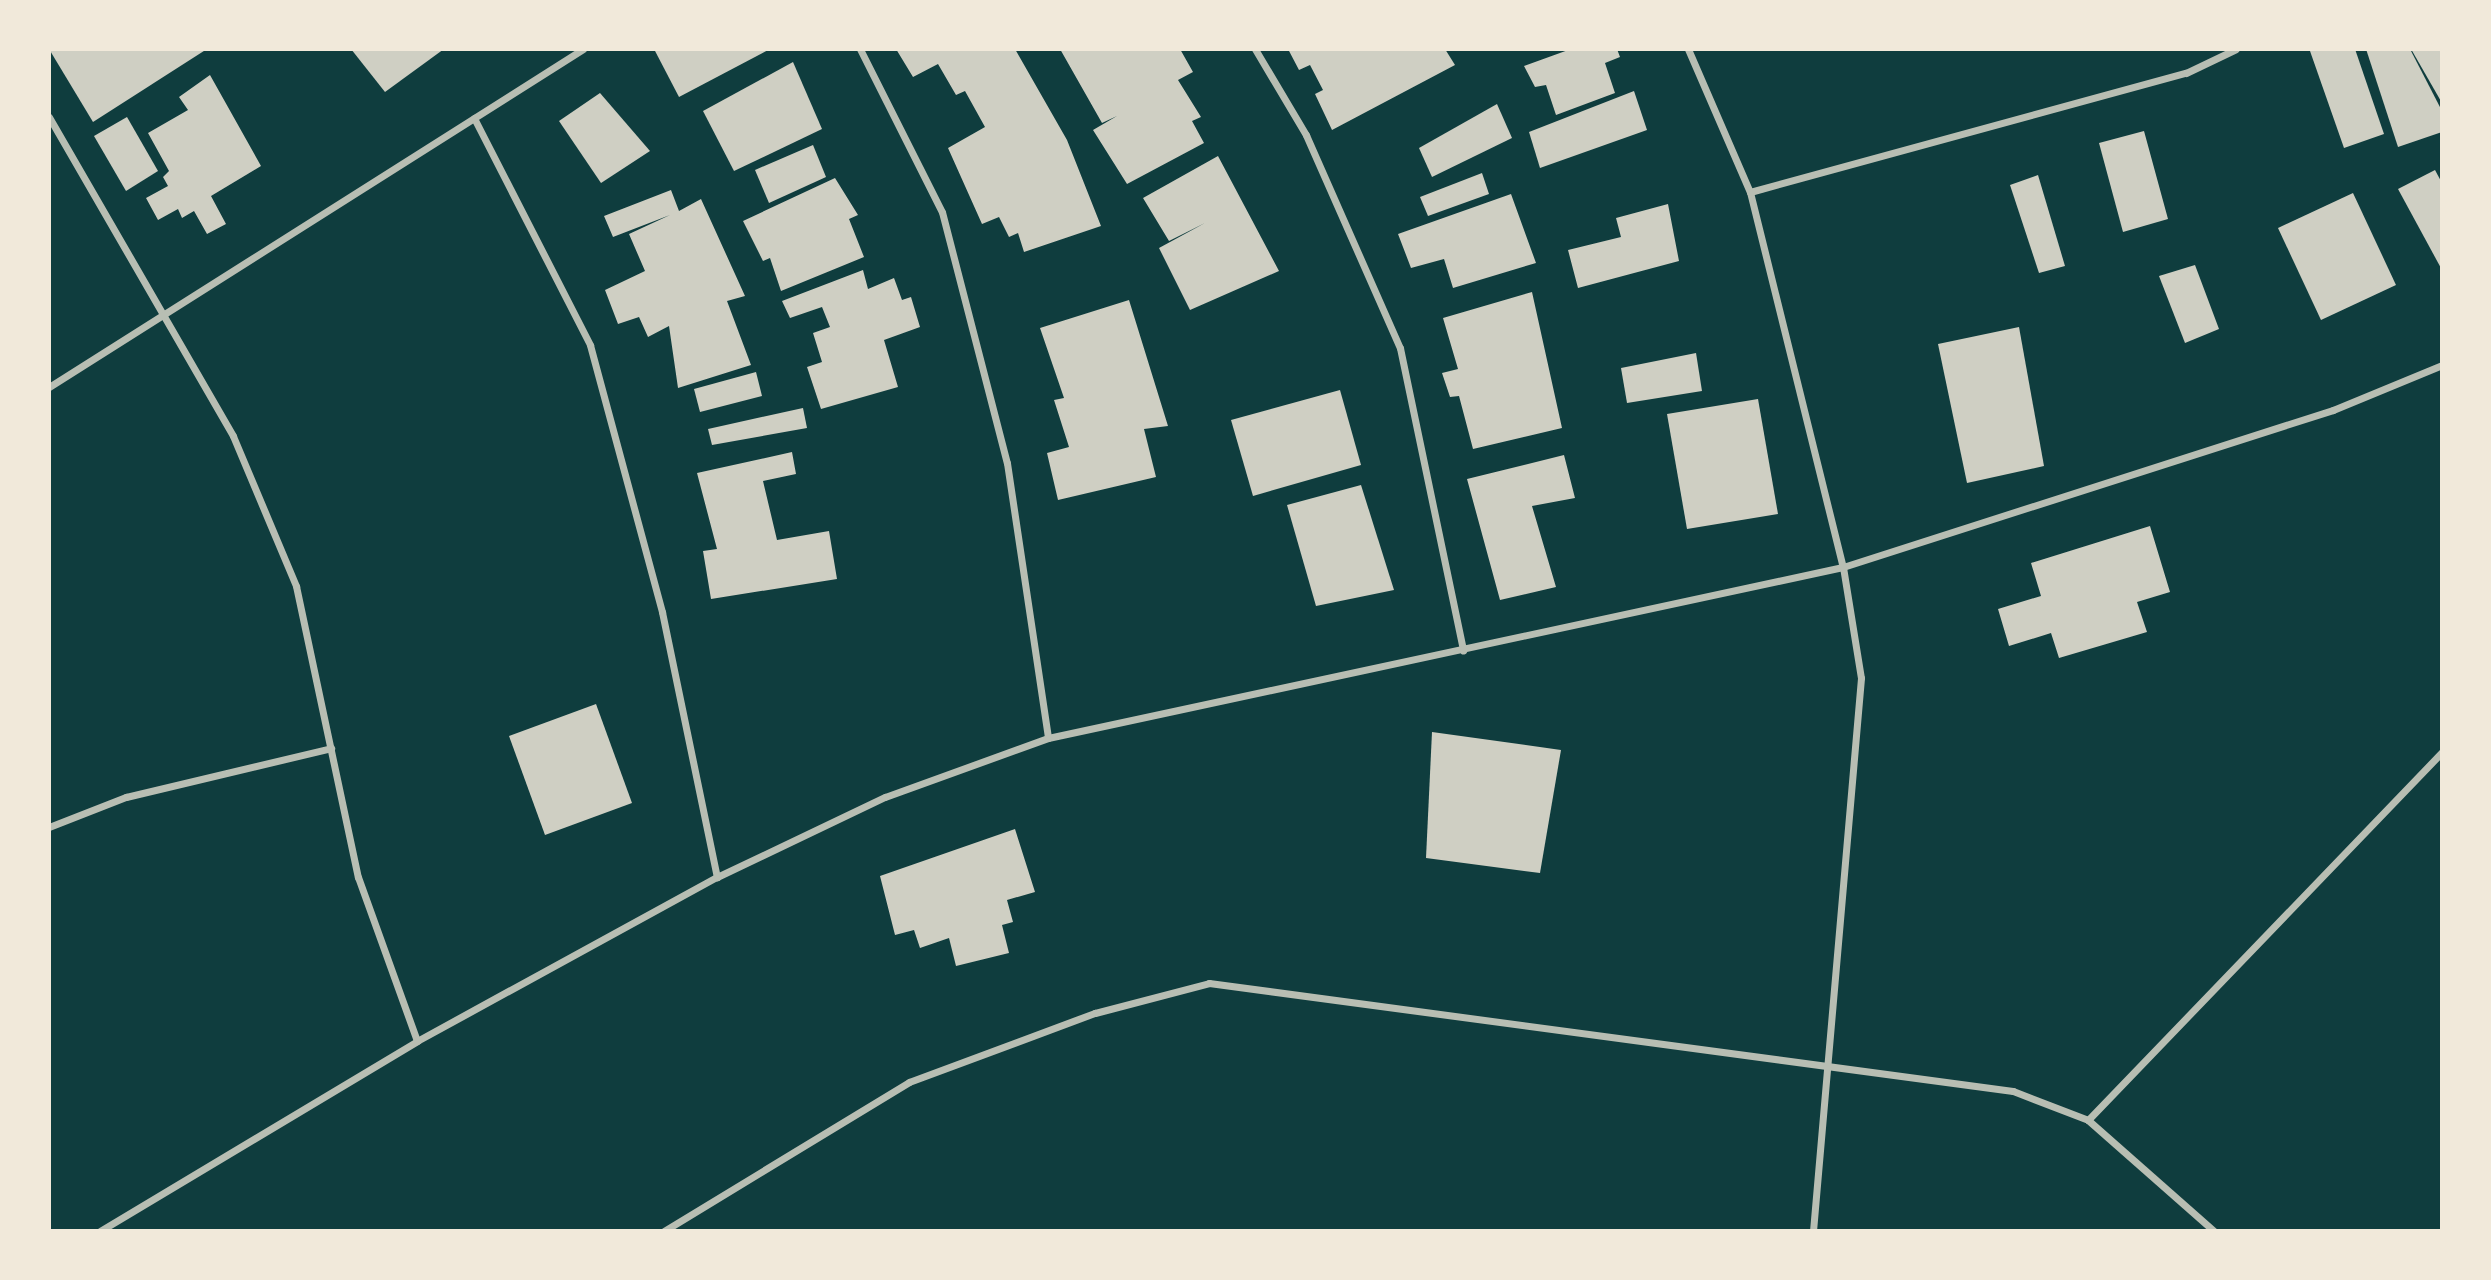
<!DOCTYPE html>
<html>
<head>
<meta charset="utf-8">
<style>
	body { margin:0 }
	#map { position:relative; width:2491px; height:1280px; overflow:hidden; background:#0f3d3e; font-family:Inter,sans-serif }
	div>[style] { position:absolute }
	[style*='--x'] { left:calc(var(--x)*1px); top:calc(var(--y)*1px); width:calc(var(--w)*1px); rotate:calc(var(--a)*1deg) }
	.building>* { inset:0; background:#cfcfc3 }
	.minor>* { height:7px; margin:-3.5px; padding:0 3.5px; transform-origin:3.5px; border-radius:3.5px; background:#b8beb3 }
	span { translate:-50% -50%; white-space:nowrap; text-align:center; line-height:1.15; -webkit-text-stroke:7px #f1e9da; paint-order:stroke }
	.frame { position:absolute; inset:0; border:51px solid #f1e9da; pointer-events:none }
</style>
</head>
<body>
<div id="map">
	<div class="building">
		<div style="clip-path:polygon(49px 49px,207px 49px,93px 122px)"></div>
		<div style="clip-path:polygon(351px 49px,444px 49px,385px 92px)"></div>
		<div style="clip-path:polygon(654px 49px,770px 49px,679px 97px)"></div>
		<div style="clip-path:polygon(896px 49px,1015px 49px,1067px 140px,1101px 226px,1024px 252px,1018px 233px,1009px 237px,999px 217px,982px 224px,948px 148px,985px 127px,965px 91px,956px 95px,938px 64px,913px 77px)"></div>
		<div style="clip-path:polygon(1060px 49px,1180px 49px,1193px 72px,1178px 80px,1201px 117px,1192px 121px,1204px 143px,1127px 184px,1093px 130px,1117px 116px,1102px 123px)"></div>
		<div style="clip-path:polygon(1288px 49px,1445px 49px,1455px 65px,1332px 130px,1315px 94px,1323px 90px,1310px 65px,1299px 70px)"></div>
		<div style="clip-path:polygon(1571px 49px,1617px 49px,1620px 57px,1605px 63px,1615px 93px,1556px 115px,1546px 85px,1535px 87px,1524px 66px)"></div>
		<div style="clip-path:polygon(2355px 49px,2384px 134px,2344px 148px,2310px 51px)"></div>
		<div style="clip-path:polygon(2366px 49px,2410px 49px,2442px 111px,2442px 132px,2398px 147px)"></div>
		<div style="clip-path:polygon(2411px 49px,2442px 49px,2442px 103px)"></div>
		<div style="clip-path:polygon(793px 62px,822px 129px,734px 171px,703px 111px)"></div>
		<div style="clip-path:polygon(210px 75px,261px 166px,211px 196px,226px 224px,207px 234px,194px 211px,182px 218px,178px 209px,158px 220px,146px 198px,168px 186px,163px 177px,169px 171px,148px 133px,188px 110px,179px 97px)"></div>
		<div style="clip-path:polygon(1634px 91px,1647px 130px,1540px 168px,1529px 132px)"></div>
		<div style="clip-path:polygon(600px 93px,650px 151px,601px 183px,559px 121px)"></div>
		<div style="clip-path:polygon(1497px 104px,1512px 138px,1432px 177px,1419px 148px)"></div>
		<div style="clip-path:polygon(127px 117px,158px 171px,126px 191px,94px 136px)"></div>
		<div style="clip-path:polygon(2144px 131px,2168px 219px,2123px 232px,2099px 143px)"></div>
		<div style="clip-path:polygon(813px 145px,826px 177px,769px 203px,755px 170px)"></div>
		<div style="clip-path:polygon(1218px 156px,1279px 271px,1190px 310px,1159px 248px,1205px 223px,1169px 241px,1143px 198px)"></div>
		<div style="clip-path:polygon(2435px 170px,2442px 183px,2442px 270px,2398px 189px)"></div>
		<div style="clip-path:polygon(1482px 173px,1489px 194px,1428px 216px,1420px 197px)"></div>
		<div style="clip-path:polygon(2038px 175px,2065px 266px,2039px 273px,2010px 185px)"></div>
		<div style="clip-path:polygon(835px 178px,858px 215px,849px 219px,864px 257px,781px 291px,770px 258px,763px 261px,743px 221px)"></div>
		<div style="clip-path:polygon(671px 190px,679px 211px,701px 199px,745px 296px,727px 301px,751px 365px,678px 388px,669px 326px,648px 337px,639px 317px,618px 324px,605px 290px,645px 271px,629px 234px,670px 215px,613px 237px,604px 216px)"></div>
		<div style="clip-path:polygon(2353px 193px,2396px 285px,2321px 320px,2278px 228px)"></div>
		<div style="clip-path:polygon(1511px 194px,1536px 263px,1453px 288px,1444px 259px,1411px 268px,1398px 234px)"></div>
		<div style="clip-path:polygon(1668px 204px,1679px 261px,1578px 288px,1568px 250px,1621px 237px,1616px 218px)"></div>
		<div style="clip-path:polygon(2195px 265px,2219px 329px,2185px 343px,2159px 276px)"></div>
		<div style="clip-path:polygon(863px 270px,868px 289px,894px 278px,902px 300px,911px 297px,920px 327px,884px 340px,898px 387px,821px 409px,807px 367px,822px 362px,813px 333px,830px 327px,822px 307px,790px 318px,782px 301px)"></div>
		<div style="clip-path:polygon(1532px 292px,1562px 428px,1473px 449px,1459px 396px,1450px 397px,1442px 373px,1458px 369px,1443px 318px)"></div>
		<div style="clip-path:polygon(1129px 300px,1168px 426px,1144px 429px,1156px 477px,1058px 500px,1047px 453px,1069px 447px,1054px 400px,1064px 398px,1040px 328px)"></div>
		<div style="clip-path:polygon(2019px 327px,2044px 466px,1967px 483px,1938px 344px)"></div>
		<div style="clip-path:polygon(1696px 353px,1702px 391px,1627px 403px,1621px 368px)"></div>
		<div style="clip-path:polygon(756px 372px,762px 396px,700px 412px,694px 389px)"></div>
		<div style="clip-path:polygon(1340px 390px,1361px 465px,1253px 496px,1231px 420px)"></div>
		<div style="clip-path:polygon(1758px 399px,1778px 514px,1687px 529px,1667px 414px)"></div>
		<div style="clip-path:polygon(803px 408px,807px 428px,712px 445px,708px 429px)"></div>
		<div style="clip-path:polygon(792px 452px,796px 474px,763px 481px,777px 540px,829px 531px,837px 579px,711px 599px,703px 551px,717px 549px,697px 473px)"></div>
		<div style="clip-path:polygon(1564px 455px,1575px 498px,1532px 506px,1556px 587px,1500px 600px,1467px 479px)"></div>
		<div style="clip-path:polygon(1361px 485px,1394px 590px,1316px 606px,1287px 505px)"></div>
		<div style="clip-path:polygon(2150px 526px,2170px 592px,2137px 602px,2147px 632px,2059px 658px,2051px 633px,2009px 646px,1998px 609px,2041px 596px,2031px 563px)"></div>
		<div style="clip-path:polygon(596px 704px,632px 803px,545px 835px,509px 736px)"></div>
		<div style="clip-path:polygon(1432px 732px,1561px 750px,1540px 873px,1426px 858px)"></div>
		<div style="clip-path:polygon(1015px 829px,1035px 892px,1007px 900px,1013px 922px,1002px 925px,1009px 953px,956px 966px,949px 938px,920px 948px,914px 930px,895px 935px,880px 876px)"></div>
	</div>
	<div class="minor">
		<div style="--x:860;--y:49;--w:182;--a:63.3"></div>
		<div style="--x:942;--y:212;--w:259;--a:75.5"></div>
		<div style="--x:1007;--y:463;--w:278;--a:81.5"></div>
		<div style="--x:1255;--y:49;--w:100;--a:59.3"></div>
		<div style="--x:1306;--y:135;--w:233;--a:66.2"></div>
		<div style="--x:1400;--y:348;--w:309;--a:78.2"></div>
		<div style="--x:1688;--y:49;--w:156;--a:66.6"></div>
		<div style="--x:1750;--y:192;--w:386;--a:76.1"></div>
		<div style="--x:1843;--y:567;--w:112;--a:80.8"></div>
		<div style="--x:1861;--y:678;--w:555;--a:94.96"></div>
		<div style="--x:49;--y:117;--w:368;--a:60"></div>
		<div style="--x:233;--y:436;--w:163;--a:67.2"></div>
		<div style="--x:296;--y:586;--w:298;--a:78"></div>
		<div style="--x:358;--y:877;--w:174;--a:70.2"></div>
		<div style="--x:474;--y:118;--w:255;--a:62.9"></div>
		<div style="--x:590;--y:345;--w:277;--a:74.9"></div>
		<div style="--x:662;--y:612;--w:271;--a:78.3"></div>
		<div style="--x:1750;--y:192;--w:452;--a:-15.3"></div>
		<div style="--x:2186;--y:73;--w:55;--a:-25.6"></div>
		<div style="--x:49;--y:387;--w:632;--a:-32.33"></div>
		<div style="--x:49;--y:827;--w:83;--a:-21.3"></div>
		<div style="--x:126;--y:797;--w:211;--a:-13.4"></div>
		<div style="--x:2088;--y:1120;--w:511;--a:-46.11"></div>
		<div style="--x:100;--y:1231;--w:370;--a:-30.9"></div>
		<div style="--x:417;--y:1041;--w:342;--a:-28.7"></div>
		<div style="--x:717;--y:877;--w:186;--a:-25.5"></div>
		<div style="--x:885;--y:797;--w:173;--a:-19.9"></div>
		<div style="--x:1048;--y:738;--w:813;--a:-12.14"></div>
		<div style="--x:1843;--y:567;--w:515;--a:-17.77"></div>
		<div style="--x:2333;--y:410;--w:118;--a:-22.4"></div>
		<div style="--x:664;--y:1231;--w:287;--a:-31.3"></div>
		<div style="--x:909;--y:1082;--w:198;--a:-20.4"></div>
		<div style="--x:1095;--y:1013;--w:118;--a:-14.7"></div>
		<div style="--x:1209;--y:983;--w:811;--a:7.65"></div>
		<div style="--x:2013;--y:1091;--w:80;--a:21.1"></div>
		<div style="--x:2088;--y:1120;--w:168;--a:41.4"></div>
	</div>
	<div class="frame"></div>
</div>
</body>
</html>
